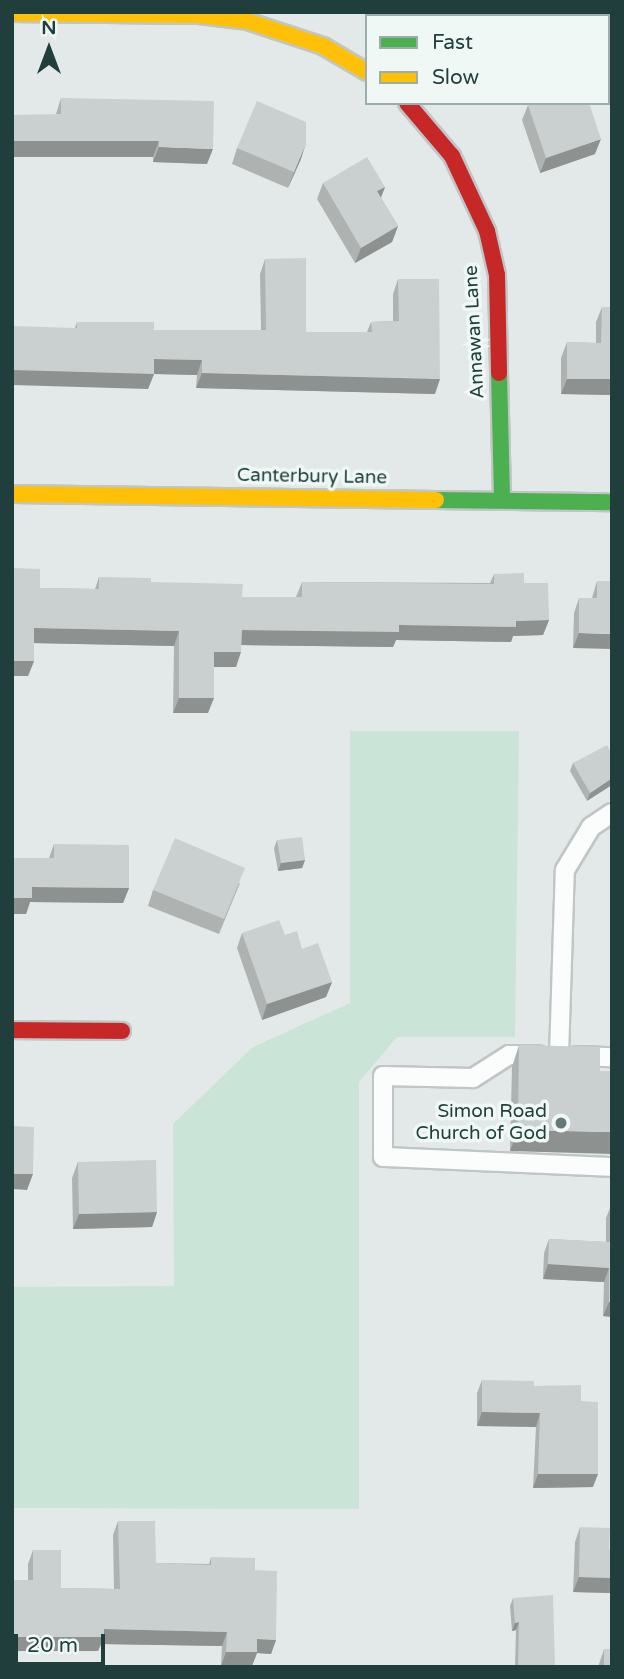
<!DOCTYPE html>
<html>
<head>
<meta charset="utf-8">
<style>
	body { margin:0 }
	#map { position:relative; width:624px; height:1679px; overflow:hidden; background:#e3e9e8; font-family:"Varela Round",sans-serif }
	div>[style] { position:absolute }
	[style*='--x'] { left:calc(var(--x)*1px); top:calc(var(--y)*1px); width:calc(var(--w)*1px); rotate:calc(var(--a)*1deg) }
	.green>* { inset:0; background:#cae4d8 }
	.roads { filter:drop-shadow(2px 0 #c0c6c5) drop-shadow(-2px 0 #c0c6c5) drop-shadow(0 2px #c0c6c5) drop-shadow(0 -2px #c0c6c5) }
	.lane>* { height:18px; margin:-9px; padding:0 9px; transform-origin:9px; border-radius:9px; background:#fbfcfc }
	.fast>* { height:16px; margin:-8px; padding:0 8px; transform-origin:8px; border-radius:8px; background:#4caf50 }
	.slow>* { height:16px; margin:-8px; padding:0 8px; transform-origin:8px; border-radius:8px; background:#ffc107 }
	.jam>* { height:16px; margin:-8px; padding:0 8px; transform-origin:8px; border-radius:8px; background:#c62828 }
	.wall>* { inset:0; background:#aeb3b2 }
	.shaded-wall>* { inset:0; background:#8d9291 }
	.building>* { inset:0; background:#cad0cf }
	.dots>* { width:19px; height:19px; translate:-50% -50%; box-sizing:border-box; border:4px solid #f0f8f6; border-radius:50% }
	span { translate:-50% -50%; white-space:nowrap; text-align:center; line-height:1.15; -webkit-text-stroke:7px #f0f8f6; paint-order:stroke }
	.street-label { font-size:19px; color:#1f3e3c }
	.poi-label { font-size:19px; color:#1f3e3c }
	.right { translate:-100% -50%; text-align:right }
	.frame { position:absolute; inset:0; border:14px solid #1f3e3c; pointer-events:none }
	.legend { position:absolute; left:365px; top:14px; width:245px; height:91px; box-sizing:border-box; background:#f0f8f6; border:2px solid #9caeac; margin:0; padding:9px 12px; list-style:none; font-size:21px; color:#1f3e3c }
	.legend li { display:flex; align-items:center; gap:14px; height:35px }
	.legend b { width:35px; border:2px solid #9caeac }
	.north { position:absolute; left:14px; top:14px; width:70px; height:70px; -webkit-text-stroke:5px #f0f8f6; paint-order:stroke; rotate:0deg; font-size:19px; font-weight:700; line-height:28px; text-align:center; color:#1f3e3c }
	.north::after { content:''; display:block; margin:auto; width:24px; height:32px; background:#1f3e3c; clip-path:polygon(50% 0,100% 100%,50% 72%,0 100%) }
	.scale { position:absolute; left:14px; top:1634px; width:91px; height:32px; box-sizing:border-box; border:4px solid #1f3e3c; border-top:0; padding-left:9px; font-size:21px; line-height:24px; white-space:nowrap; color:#1f3e3c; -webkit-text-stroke:5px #f0f8f6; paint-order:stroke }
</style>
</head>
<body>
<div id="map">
	<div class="green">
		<div style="clip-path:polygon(350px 731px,519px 731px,515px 1037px,397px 1037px,359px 1082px,359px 1509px,12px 1508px,12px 1287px,174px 1286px,173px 1124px,253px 1047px,350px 1003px)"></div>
	</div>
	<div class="roads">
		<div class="lane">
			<div style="--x:538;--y:1055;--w:29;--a:180"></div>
			<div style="--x:509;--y:1055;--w:43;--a:147.4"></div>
			<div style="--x:473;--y:1078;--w:90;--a:-178.7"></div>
			<div style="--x:383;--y:1076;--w:81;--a:90"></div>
			<div style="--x:383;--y:1157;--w:229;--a:2.5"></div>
			<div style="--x:559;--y:1056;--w:186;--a:-88.2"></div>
			<div style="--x:565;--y:870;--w:50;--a:-58.8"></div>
			<div style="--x:591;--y:827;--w:25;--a:-34"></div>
			<div style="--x:577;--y:1056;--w:35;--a:2"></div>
		</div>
		<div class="fast">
			<div style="--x:499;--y:373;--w:127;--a:88.6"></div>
			<div style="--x:436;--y:500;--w:176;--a:0.7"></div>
		</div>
		<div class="slow">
			<div style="--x:12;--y:13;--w:187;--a:0.6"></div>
			<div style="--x:199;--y:15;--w:48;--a:7.1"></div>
			<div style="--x:247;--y:21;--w:80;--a:18.2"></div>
			<div style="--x:323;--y:46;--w:51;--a:30.6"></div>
			<div style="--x:12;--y:494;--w:424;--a:0.8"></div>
		</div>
		<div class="jam">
			<div style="--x:407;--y:103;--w:70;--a:49.7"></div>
			<div style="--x:452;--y:156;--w:83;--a:65"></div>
			<div style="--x:487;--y:231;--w:45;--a:77.2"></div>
			<div style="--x:497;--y:275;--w:98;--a:88.8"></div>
			<div style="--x:12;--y:1030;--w:110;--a:0.5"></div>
		</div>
	</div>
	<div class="wall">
		<div style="clip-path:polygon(450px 12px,533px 12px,536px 16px,453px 16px)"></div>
		<div style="clip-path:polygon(61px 98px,207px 164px,153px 162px,153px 157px,56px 114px)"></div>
		<div style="clip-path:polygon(528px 105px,595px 154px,540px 173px,522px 120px)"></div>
		<div style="clip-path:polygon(237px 148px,301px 159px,288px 188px,232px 164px)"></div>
		<div style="clip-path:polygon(323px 183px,385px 187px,381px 198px,398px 226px,392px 242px,355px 263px,317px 199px)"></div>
		<div style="clip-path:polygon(265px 259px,306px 332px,367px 332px,371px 322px,393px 321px,393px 294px,398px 279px,435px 394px,196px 388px,197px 375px,154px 374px,148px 389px,75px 328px,77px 322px,154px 330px,261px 330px,260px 274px)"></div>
		<div style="clip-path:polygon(602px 307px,612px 395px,561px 394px,561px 358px,567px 342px,596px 343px,596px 322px)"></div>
		<div style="clip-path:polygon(12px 568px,40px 588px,95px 589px,99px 577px,151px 582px,242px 597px,296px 597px,302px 582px,490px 583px,494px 574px,524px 583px,549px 620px,543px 635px,513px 636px,511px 642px,396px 640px,393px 647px,241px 645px,236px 667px,214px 667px,208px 713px,173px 713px,174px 646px,34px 643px,34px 661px,28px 676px,12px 676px)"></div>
		<div style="clip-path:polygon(597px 581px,612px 581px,573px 648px,574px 613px,579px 598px,592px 598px)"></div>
		<div style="clip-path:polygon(612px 755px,587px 801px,570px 771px,573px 763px)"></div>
		<div style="clip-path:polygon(277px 840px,305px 860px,302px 868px,278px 871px,274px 848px)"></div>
		<div style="clip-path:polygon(54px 844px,129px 888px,123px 903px,30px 902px,26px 914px,12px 914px,49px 858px)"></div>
		<div style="clip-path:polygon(240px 883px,219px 934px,148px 906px,153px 890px)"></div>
		<div style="clip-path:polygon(242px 933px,285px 935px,302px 949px,332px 982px,326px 997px,262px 1020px,237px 948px)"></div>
		<div style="clip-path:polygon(519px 1045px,600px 1071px,510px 1151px,512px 1067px)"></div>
		<div style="clip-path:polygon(78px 1162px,157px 1212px,152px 1227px,73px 1229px,72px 1178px)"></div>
		<div style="clip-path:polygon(612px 1203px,612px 1317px,603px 1316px,604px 1282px,543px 1279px,544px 1253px,549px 1239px,606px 1242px,606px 1218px)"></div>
		<div style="clip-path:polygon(482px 1380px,534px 1386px,581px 1401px,593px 1487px,533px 1488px,536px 1427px,477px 1426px,477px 1393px)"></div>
		<div style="clip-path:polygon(118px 1521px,156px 1563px,209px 1564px,211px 1557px,255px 1570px,276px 1640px,271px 1654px,257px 1653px,252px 1666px,221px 1666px,222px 1646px,101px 1644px,98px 1651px,28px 1580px,28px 1564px,33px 1550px,61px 1588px,114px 1589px,113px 1535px)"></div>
		<div style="clip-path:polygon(580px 1527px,609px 1549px,612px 1549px,612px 1593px,573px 1592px,575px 1542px)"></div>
		<div style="clip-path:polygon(513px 1598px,555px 1667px,515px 1667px,516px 1630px,512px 1631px,510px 1606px)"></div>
		<div style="clip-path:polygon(604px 1649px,612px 1667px,598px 1667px)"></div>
	</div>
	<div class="shaded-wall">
		<div style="clip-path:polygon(601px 139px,595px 154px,540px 173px,546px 158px)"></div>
		<div style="clip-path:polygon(12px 141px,159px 141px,153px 157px,12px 157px)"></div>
		<div style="clip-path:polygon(306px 143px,301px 159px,288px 188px,294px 172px)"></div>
		<div style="clip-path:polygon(159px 147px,213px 149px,207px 164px,153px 162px)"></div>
		<div style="clip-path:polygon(385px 187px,379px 202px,377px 191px)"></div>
		<div style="clip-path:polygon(398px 226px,392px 242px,355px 263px,361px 248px)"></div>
		<div style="clip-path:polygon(154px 359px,202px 360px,197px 375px,154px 374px,148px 389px,12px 385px,12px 370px)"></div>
		<div style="clip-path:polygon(202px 373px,440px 379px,435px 394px,196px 388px)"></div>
		<div style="clip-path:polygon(567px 379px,612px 379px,612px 395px,561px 394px)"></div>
		<div style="clip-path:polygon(549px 620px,543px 635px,513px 636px,511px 642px,396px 640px,393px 647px,236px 645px,242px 630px)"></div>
		<div style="clip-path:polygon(34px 628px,179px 631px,174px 646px,29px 643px)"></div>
		<div style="clip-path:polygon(579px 633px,612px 634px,612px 649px,573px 648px)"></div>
		<div style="clip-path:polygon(214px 652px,241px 652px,236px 667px,208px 667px)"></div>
		<div style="clip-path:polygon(12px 661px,34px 661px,28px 676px,12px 676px)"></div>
		<div style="clip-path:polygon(179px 698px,214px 698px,208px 713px,173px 713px)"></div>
		<div style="clip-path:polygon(612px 778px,612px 785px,587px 801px,590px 793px)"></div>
		<div style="clip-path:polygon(305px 860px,302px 868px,278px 871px,281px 863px)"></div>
		<div style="clip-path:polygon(32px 887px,129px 888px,123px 903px,30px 902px,26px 914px,12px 914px,12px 898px)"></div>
		<div style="clip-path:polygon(332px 982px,326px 997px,262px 1020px,267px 1004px)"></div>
		<div style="clip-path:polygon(518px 1130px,612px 1132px,612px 1154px,510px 1151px)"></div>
		<div style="clip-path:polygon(12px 1174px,33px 1174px,27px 1190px,12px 1189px)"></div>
		<div style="clip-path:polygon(157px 1212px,152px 1227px,73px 1229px,79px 1214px)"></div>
		<div style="clip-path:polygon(548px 1264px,609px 1268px,604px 1282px,543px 1279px)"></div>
		<div style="clip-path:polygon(609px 1302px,612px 1302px,612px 1317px,603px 1316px)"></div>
		<div style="clip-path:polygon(482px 1412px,540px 1413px,536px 1427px,477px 1426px)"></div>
		<div style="clip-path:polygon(538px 1474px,598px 1474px,593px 1487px,533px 1488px)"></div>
		<div style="clip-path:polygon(579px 1577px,612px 1578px,612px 1593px,573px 1592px)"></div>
		<div style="clip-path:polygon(519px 1622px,516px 1630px,512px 1631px,515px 1623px)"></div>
		<div style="clip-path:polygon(104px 1629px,227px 1632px,222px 1646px,101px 1644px,98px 1651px,12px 1651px,12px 1637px)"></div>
		<div style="clip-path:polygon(257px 1639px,276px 1640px,271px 1654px,257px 1653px,252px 1666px,221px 1666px,226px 1652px)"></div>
	</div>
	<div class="building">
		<div style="clip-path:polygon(469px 12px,533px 12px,536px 16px,472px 16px)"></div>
		<div style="clip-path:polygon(61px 98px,214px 101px,213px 149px,159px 147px,159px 141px,12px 141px,12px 115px,61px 114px)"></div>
		<div style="clip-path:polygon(257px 101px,306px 122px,306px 143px,294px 172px,237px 148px)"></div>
		<div style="clip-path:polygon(531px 103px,589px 103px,601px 139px,546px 158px,528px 105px)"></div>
		<div style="clip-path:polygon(367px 157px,385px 187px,377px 191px,398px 226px,361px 248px,323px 183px)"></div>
		<div style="clip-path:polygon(306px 258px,306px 332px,372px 332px,371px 322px,399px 321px,398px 279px,439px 279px,440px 379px,202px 373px,202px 360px,154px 359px,154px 374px,12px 370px,12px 326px,77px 328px,77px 322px,154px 322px,154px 330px,266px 330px,265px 259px)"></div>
		<div style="clip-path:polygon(602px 307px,612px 307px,612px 379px,567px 379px,567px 342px,601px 343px)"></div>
		<div style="clip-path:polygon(12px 568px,40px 569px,40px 588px,99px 589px,99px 577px,151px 578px,151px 582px,243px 584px,242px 597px,302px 597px,302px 582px,494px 584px,494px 574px,524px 573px,524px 583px,548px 583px,549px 620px,516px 621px,516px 627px,399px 625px,399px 632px,242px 630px,241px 652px,214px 652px,214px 698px,179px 698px,179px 631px,34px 628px,34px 661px,12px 661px)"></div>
		<div style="clip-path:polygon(597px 581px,612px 581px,612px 634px,579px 633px,579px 598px,597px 598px)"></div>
		<div style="clip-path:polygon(607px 745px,612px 755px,612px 778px,590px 793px,573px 763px)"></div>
		<div style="clip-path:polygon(302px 837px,305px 860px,281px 863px,277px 840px)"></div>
		<div style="clip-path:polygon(175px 838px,245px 868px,224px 919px,153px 890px)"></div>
		<div style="clip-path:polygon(54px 844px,129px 845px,129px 888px,32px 887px,32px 898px,12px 898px,12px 858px,54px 858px)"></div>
		<div style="clip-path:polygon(279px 920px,285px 935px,297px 931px,302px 949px,318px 943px,332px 982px,267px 1004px,242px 933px)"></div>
		<div style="clip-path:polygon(519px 1045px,600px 1047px,600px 1071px,612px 1071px,612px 1132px,518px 1130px)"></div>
		<div style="clip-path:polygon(12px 1126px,34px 1127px,33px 1174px,12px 1174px)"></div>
		<div style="clip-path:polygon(156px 1160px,157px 1212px,79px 1214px,78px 1162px)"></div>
		<div style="clip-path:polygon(612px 1203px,612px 1302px,609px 1302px,609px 1268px,548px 1264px,549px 1239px,611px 1242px)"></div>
		<div style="clip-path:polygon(482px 1380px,534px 1381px,534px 1386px,581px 1385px,581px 1401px,598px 1402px,598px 1474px,538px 1474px,540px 1413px,482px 1412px)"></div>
		<div style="clip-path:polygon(118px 1521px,155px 1521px,156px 1563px,211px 1565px,211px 1557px,255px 1558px,255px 1570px,277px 1571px,276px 1640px,257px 1639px,257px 1652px,226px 1652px,227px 1632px,104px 1629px,104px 1637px,12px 1637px,12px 1580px,33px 1580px,33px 1550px,61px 1550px,61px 1588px,120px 1589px)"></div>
		<div style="clip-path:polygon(580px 1527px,610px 1528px,609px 1549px,612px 1549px,612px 1578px,579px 1577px)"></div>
		<div style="clip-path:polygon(553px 1595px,555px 1667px,518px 1667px,519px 1622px,515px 1623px,513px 1598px)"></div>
		<div style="clip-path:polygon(604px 1649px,612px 1649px,612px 1667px,604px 1667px)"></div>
	</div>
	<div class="dots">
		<div style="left:561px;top:1123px;background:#647a78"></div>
	</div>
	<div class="street-label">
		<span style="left:475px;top:332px;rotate:-93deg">Annawan Lane</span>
		<span style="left:312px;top:477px;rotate:1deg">Canterbury Lane</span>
	</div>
	<div class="poi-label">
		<span class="right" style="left:547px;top:1123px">Simon Road<br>Church of God</span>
	</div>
	<div class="frame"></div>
	<ul class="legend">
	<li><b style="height:9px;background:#4caf50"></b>Fast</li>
	<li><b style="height:9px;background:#ffc107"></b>Slow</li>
	</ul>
	<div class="north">N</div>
	<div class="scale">20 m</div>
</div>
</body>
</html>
